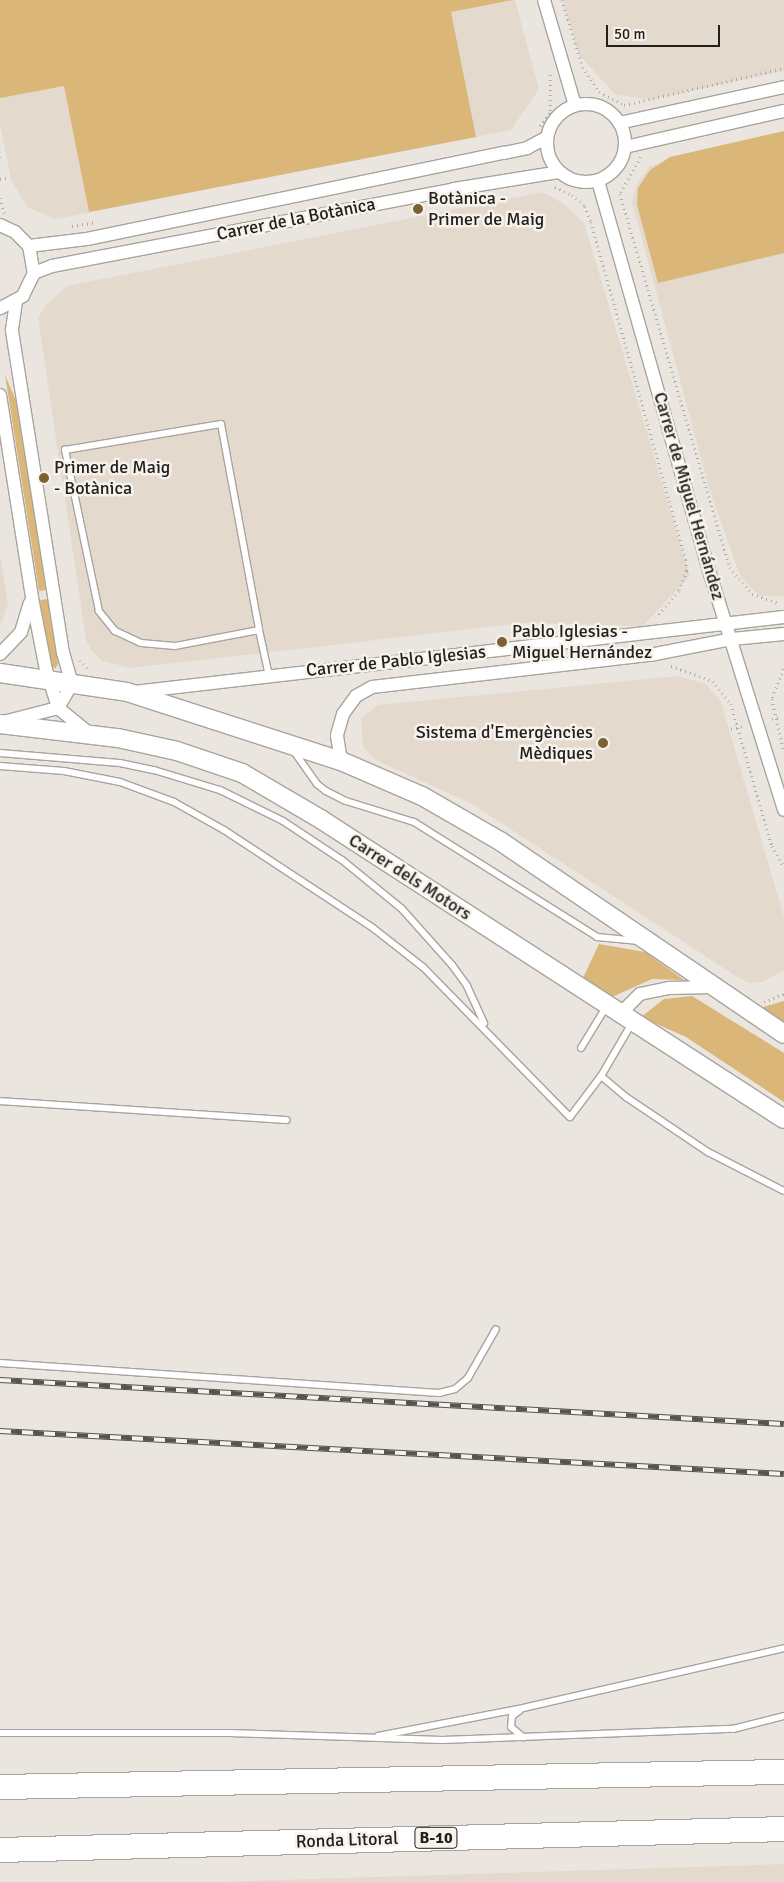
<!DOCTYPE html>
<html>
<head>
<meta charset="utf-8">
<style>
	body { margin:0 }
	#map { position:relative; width:784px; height:1882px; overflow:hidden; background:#eae6df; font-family:Signika,sans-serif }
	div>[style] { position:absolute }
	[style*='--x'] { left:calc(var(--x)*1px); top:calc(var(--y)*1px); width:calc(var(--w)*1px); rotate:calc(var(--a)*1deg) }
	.built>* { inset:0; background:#e3dacd }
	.green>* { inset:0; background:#dab779 }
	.path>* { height:2.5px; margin-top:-1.25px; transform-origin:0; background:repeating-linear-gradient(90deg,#adaaa4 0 1px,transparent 0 5px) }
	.roads { filter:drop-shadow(1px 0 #a8a49d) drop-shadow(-1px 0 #a8a49d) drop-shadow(0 1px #a8a49d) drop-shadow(0 -1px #a8a49d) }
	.lane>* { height:6px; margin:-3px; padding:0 3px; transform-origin:3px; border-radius:3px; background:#fff }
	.street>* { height:12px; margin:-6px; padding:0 6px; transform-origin:6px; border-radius:6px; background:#fff }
	.street>.ring { margin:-6px; padding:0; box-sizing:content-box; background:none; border:12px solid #fff; border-radius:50% }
	.secondary>* { height:18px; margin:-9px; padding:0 9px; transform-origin:9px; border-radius:9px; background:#fff }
	.highway>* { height:24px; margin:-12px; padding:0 12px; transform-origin:12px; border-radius:12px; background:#fff }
	.rail>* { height:5.5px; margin-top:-2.75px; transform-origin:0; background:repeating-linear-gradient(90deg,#f7f3ec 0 11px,#565450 0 22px); box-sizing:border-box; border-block:1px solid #565450 }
	.dots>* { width:14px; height:14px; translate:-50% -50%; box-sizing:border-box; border:2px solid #f7f3ec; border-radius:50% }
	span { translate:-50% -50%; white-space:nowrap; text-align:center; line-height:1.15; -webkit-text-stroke:5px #f7f3ec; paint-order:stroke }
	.shield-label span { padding:1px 4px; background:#f7f3ec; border:1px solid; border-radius:4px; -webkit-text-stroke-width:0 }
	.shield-label { font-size:16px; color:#21201d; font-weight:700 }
	.poi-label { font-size:18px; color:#21201d }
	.left { translate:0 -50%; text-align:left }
	.right { translate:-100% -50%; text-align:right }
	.street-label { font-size:18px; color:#21201d }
	.scale { position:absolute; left:606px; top:25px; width:114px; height:22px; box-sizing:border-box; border:2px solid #21201d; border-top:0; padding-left:6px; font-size:15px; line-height:18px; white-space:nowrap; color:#21201d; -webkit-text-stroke:4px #f7f3ec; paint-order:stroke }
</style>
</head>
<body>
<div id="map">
	<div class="built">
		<div style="clip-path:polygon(0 0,515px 0,539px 89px,511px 130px,56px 219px,27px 207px,11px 180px,0 125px)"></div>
		<div style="clip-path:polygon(562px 0,784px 0,784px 71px,649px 100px,615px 94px,579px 55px)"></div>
		<div style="clip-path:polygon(784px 138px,784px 596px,759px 596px,740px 576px,709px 488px,632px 202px,638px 181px,650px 166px)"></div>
		<div style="clip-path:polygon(543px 192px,564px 204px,584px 223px,690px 576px,643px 626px,523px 623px,131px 668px,102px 661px,92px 651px,86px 640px,38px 318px,46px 305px,67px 286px)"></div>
		<div style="clip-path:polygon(0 554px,8px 604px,0 627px)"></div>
		<div style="clip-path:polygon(677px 676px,706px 684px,721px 702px,784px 917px,784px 970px,763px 982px,749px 983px,739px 978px,472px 804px,376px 760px,363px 747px,361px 718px,378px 705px)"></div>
		<div style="clip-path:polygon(784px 1864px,784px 1882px,217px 1882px)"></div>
	</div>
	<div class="green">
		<div style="clip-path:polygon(0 0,513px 0,451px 12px,476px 137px,89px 212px,64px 86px,0 98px)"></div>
		<div style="clip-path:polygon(784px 131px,784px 253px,658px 283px,637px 205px,638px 188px,650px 170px,670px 157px)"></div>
		<div style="clip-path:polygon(5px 375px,17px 403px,47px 590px,39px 591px)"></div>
		<div style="clip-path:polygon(48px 599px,58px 664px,55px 669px,51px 665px,40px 600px)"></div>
		<div style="clip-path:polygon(599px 944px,645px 952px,684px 980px,652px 979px,612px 997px,583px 978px)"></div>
		<div style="clip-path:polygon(692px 996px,784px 1053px,784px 1102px,686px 1037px,641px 1017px,664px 999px)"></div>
		<div style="clip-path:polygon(784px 1001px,784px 1023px,762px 1009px,763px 1007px)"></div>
	</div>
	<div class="path">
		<div style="--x:562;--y:0;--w:70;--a:72.6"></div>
		<div style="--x:583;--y:67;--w:30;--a:57"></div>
		<div style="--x:599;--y:92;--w:28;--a:27"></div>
		<div style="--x:624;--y:105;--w:164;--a:-13"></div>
		<div style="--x:540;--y:126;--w:18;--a:-56"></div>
		<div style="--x:550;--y:111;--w:37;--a:-90"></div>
		<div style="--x:0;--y:157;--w:1;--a:90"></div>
		<div style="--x:641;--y:157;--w:43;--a:119.6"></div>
		<div style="--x:620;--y:194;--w:389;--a:73.6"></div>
		<div style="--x:730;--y:567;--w:35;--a:51"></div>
		<div style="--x:752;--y:594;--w:28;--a:19"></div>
		<div style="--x:0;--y:179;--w:6;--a:-9"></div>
		<div style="--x:555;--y:187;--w:19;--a:25"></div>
		<div style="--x:572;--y:195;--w:17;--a:40"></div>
		<div style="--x:585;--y:206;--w:17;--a:69"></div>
		<div style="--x:591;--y:222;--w:351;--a:74.3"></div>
		<div style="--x:686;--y:560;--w:11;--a:85"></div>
		<div style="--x:687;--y:571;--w:22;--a:112"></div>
		<div style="--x:679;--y:591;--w:35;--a:130"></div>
		<div style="--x:0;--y:198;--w:16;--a:72"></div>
		<div style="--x:72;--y:226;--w:24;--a:-9"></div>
		<div style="--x:80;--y:660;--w:12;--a:48"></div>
		<div style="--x:671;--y:666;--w:45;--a:19.7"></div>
		<div style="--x:713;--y:681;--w:29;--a:52"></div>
		<div style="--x:731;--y:704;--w:148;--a:73.9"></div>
		<div style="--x:772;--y:846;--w:24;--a:60"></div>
		<div style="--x:784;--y:669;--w:32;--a:112"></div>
		<div style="--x:772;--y:699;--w:54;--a:77.2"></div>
		<div style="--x:772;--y:719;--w:9;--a:-18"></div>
		<div style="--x:731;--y:729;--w:12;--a:-14"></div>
		<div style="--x:764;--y:1002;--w:22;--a:-22"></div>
	</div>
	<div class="roads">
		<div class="lane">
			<div style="--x:221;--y:424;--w:209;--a:79.5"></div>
			<div style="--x:259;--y:630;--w:86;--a:169.2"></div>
			<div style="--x:175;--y:646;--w:34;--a:-175"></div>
			<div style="--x:141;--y:643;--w:29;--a:-155"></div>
			<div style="--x:115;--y:631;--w:26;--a:-129"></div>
			<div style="--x:99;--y:611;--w:165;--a:-101.9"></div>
			<div style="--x:65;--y:450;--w:158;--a:-9.5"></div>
			<div style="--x:259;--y:630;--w:47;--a:77.7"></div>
			<div style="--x:293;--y:750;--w:42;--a:54.8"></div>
			<div style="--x:317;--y:784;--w:11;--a:38"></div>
			<div style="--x:326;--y:791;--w:22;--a:27"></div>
			<div style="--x:346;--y:801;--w:71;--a:17.2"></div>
			<div style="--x:414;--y:822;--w:216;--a:32.1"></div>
			<div style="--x:597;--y:937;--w:42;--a:5.4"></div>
			<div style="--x:0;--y:753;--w:120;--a:4.8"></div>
			<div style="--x:120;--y:763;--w:35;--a:12"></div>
			<div style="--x:154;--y:770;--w:69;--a:16.9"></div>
			<div style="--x:220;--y:790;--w:70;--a:26.2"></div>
			<div style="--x:283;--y:821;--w:71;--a:33.5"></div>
			<div style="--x:342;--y:860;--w:77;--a:39.2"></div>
			<div style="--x:402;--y:909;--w:75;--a:48.2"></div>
			<div style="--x:452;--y:965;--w:26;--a:54"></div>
			<div style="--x:467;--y:986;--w:41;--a:65.3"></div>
			<div style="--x:0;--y:766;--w:64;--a:4.5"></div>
			<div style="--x:64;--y:771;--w:57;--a:11.1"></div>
			<div style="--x:120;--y:782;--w:58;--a:20.3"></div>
			<div style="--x:174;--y:802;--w:57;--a:29.2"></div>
			<div style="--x:224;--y:830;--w:178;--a:33.3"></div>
			<div style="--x:373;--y:928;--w:63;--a:38"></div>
			<div style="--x:423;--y:967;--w:210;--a:45.6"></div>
			<div style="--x:570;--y:1117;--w:51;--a:-52.9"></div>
			<div style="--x:632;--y:1023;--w:61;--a:120.3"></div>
			<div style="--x:601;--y:1076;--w:33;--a:40"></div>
			<div style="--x:626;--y:1097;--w:99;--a:33.9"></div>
			<div style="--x:708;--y:1152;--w:85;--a:27.2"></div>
			<div style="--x:581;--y:1048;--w:48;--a:-58.6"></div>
			<div style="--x:0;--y:1101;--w:287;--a:3.8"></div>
			<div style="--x:0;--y:1363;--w:440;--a:3.9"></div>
			<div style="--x:439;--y:1393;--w:16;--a:-14"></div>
			<div style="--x:455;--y:1389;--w:17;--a:-40"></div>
			<div style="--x:468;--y:1378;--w:56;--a:-60.3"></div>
			<div style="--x:520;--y:1710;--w:10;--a:143"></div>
			<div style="--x:512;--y:1716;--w:11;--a:95"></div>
			<div style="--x:511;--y:1727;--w:16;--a:40"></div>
			<div style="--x:0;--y:1733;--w:229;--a:0"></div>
			<div style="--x:229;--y:1733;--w:213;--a:1.9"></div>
			<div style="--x:442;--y:1740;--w:291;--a:-2.2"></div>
			<div style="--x:733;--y:1729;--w:53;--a:-14.3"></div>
			<div style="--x:378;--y:1736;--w:148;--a:-10.9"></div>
			<div style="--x:523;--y:1708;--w:268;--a:-12.9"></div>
		</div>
		<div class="street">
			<div style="--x:544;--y:0;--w:109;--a:73.6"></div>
			<div class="ring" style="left:547px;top:104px;width:66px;height:66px"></div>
			<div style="--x:619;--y:123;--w:169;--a:-12.3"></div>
			<div style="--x:625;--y:147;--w:163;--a:-12.8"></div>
			<div style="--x:598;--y:181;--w:412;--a:74.1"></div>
			<div style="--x:711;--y:577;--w:244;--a:72.6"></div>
			<div style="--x:0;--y:225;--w:17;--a:25"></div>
			<div style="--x:15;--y:232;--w:20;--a:45"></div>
			<div style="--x:29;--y:246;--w:27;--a:80"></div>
			<div style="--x:34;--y:273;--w:25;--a:116"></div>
			<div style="--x:23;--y:296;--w:26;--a:152"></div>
			<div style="--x:29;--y:246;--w:58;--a:-6.9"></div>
			<div style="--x:87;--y:239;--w:426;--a:-11.7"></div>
			<div style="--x:504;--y:153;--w:24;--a:-12"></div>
			<div style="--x:527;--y:148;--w:21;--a:-28"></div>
			<div style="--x:34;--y:273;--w:19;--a:-21"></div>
			<div style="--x:52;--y:266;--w:409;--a:-10.8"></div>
			<div style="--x:454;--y:189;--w:106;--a:-9.2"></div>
			<div style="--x:0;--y:395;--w:206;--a:81"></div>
			<div style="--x:32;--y:598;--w:73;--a:79"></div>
			<div style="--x:46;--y:670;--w:40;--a:72"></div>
			<div style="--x:58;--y:708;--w:40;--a:39"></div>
			<div style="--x:0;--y:654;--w:30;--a:-46"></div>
			<div style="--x:21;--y:632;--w:30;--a:-73"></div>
			<div style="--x:134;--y:692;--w:654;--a:-6.58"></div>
			<div style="--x:7;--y:721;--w:53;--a:-14.3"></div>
			<div style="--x:58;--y:708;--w:28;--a:-60"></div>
			<div style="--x:72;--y:684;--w:32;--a:-106"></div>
			<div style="--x:63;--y:653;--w:327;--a:-99"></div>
			<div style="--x:12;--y:330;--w:28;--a:-82"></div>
			<div style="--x:341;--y:761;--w:26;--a:-99"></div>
			<div style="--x:337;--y:735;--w:22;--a:-74"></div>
			<div style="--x:343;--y:714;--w:22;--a:-54"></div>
			<div style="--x:356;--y:696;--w:18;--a:-29"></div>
			<div style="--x:372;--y:687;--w:280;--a:-6.6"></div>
			<div style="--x:650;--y:655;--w:84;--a:-11"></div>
			<div style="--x:732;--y:639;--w:52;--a:-5.5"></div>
			<div style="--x:619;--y:1015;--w:30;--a:-45"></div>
			<div style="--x:640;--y:994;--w:30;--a:-12"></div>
			<div style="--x:669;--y:988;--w:42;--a:-1.4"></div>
		</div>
		<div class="secondary">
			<div style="--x:0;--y:673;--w:128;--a:8.5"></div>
			<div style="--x:127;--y:692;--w:225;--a:17.9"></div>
			<div style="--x:341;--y:761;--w:88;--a:23.4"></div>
			<div style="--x:422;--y:796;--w:90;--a:30"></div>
			<div style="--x:500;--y:841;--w:343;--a:34.2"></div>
			<div style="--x:0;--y:724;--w:119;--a:6.8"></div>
			<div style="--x:118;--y:738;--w:60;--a:12.4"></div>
			<div style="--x:177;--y:751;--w:69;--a:18.7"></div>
			<div style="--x:242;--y:773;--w:93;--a:30.4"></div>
			<div style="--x:322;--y:820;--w:550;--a:32.91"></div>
		</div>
		<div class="highway">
			<div style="--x:0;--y:1787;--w:784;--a:-1.1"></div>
			<div style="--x:0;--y:1850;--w:784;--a:-1.53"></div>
		</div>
	</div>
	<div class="rail">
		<div style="--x:0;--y:1380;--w:785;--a:3.21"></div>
		<div style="--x:0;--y:1431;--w:785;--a:3.14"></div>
	</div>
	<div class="dots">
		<div style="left:418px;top:209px;background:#7b6133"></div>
		<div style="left:44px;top:478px;background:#7b6133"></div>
		<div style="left:502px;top:642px;background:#7b6133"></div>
		<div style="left:603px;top:743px;background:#7b6133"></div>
	</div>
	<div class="shield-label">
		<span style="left:436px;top:1838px">B-10</span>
	</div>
	<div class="poi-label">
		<span class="left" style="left:428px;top:209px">Botànica -<br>Primer de Maig</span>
		<span class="left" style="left:54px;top:478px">Primer de Maig<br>- Botànica</span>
		<span class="left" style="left:512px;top:642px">Pablo Iglesias -<br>Miguel Hernández</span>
		<span class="right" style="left:593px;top:743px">Sistema d'Emergències<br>Mèdiques</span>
	</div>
	<div class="street-label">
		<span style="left:296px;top:219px;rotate:-11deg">Carrer de la Botànica</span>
		<span style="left:689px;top:496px;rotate:74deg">Carrer de Miguel Hernández</span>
		<span style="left:396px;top:661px;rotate:-6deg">Carrer de Pablo Iglesias</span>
		<span style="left:410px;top:877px;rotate:33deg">Carrer dels Motors</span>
		<span style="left:347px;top:1840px;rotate:-2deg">Ronda Litoral</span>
	</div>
	<div class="scale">50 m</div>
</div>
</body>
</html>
